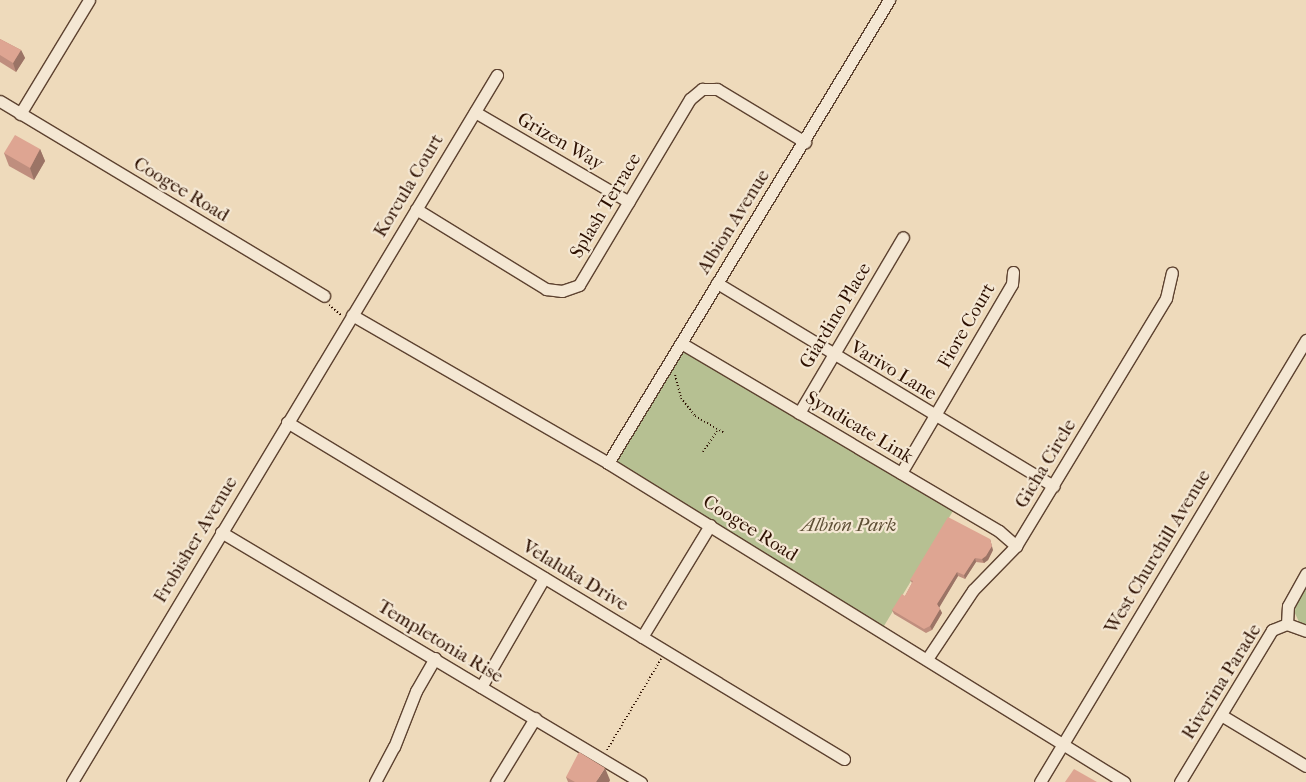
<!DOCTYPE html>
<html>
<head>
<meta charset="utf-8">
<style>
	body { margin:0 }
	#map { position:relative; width:1306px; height:782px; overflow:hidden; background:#eedabb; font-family:"IM FELL French Canon",serif }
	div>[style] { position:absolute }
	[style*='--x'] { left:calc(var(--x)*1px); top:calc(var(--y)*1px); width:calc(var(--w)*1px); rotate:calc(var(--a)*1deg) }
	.green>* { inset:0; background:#b6c092 }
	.path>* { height:2px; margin-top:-1px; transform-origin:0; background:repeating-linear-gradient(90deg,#2d1001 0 1px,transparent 0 3.5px) }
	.roads { filter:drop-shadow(1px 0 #5d4230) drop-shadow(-1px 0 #5d4230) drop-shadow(0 1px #5d4230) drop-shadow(0 -1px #5d4230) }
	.street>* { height:11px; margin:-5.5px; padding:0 5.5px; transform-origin:5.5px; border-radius:5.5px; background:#f4e7d3 }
	.wall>* { inset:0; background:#bf8e7e }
	.shaded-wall>* { inset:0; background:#9b7466 }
	.building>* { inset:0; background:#dea592 }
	span { translate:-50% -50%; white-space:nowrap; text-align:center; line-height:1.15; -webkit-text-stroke:4.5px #f4e7d3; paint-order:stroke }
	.street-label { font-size:19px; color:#2d1001 }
	.park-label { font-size:19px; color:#5d4e34; font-style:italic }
</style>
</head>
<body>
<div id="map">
	<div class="green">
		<div style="clip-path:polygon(681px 343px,956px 506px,881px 631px,608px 463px)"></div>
		<div style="clip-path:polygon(1306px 581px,1306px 626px,1299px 622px,1293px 609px)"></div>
	</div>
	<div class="path">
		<div style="--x:329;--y:305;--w:16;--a:40"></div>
		<div style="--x:675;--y:375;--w:24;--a:75"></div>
		<div style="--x:681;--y:398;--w:23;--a:52"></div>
		<div style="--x:695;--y:416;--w:34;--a:30"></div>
		<div style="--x:703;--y:452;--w:25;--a:-56"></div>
		<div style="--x:607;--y:750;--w:106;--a:-59.3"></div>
	</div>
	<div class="roads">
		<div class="street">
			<div style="--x:0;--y:101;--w:378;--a:31"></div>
			<div style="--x:475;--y:112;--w:178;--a:30.3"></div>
			<div style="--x:20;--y:114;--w:133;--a:-58.8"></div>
			<div style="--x:416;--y:209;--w:153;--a:31.6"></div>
			<div style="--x:546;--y:289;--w:16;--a:7"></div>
			<div style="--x:562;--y:291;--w:18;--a:-19"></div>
			<div style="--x:579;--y:285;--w:217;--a:-59.2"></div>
			<div style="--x:690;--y:99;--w:16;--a:-40"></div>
			<div style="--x:702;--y:89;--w:15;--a:0"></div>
			<div style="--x:717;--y:89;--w:103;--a:31.1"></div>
			<div style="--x:717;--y:283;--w:393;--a:31.1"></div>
			<div style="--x:352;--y:315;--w:296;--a:30"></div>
			<div style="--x:608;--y:463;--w:607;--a:31.73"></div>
			<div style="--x:681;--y:343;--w:369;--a:30.6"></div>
			<div style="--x:999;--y:531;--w:23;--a:41"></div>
			<div style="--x:799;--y:413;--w:204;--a:-59.4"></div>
			<div style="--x:287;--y:422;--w:651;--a:31.18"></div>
			<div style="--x:608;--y:463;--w:542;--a:-58.75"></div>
			<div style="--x:901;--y:473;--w:219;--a:-59.6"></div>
			<div style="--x:1012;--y:284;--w:12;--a:-85"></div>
			<div style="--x:221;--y:532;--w:489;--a:30.8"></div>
			<div style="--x:1287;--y:624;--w:18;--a:-87"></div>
			<div style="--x:1288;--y:606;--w:37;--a:-61"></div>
			<div style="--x:642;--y:637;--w:131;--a:-58.7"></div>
			<div style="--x:927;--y:659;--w:83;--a:-56.3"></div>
			<div style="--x:973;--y:590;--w:62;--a:-45.7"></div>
			<div style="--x:1016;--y:546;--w:290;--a:-58.8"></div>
			<div style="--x:1166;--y:298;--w:26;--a:-77"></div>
			<div style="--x:481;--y:687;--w:126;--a:-60"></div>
			<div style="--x:1221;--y:715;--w:99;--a:31"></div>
			<div style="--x:72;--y:782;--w:825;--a:-58.99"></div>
			<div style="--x:375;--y:782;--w:40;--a:-62"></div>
			<div style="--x:394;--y:747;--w:60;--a:-68.6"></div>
			<div style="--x:416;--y:691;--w:38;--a:-60"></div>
			<div style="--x:496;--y:782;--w:75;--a:-58.6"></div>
			<div style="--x:1040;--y:782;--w:516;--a:-58.96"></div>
			<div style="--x:1180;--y:782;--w:178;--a:-58.8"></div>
			<div style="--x:1272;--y:630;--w:16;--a:-22"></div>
			<div style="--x:1287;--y:624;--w:20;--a:20"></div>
		</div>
	</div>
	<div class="wall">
		<div style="clip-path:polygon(0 39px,21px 50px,25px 58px,16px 72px,0 62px)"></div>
		<div style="clip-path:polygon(40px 149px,45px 161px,34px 180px,9px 166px,4px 153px)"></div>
		<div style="clip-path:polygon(993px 550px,988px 560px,984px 563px,976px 562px,965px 579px,958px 576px,939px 607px,942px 613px,932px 630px,926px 633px,894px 614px,892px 610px,905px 596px,912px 583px,910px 580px)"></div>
		<div style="clip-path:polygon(566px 777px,610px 780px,609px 782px,568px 782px)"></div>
	</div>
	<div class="shaded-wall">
		<div style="clip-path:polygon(21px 50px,25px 58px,16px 72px,13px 63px)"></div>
		<div style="clip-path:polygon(40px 149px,45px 161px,34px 180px,30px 168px)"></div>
		<div style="clip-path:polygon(990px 539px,993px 550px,988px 560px,984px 563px,982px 559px)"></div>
		<div style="clip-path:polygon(975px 558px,976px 562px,965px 579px,964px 575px)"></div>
		<div style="clip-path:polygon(957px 572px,958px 576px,939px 608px,937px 604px)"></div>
		<div style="clip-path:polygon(940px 609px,942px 613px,932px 630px,930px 626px)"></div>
		<div style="clip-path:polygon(605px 768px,610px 780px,609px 782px,596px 782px)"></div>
	</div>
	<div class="building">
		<div style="clip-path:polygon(0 39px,21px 50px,13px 63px,0 55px)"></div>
		<div style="clip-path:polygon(15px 135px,40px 149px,30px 168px,4px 153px)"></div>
		<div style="clip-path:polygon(948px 517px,990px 539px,992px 546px,986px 556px,982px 559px,975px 558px,964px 575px,957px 572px,937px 604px,940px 609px,930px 626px,924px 629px,892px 610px,902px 594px,905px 596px,913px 581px,910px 580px)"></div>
		<div style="clip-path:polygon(579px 752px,605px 768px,596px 782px,575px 782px,566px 777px)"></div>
		<div style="clip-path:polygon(1074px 769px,1097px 782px,1065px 782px)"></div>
	</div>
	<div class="street-label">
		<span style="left:560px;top:142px;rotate:30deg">Grizen Way</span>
		<span style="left:409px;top:186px;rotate:-59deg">Korcula Court</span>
		<span style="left:181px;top:190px;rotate:31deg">Coogee Road</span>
		<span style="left:606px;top:206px;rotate:-59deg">Splash Terrace</span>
		<span style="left:734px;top:222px;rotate:-58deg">Albion Avenue</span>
		<span style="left:836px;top:316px;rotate:-59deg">Giardino Place</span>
		<span style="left:967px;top:326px;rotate:-60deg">Fiore Court</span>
		<span style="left:893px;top:371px;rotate:31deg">Varivo Lane</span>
		<span style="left:859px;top:428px;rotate:31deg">Syndicate Link</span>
		<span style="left:1046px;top:464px;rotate:-59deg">Gicha Circle</span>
		<span style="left:750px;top:529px;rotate:32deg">Coogee Road</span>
		<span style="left:196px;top:540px;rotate:-59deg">Frobisher Avenue</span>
		<span style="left:1158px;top:552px;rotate:-59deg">West Churchill Avenue</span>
		<span style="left:575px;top:576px;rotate:31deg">Velaluka Drive</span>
		<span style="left:440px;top:642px;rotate:31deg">Templetonia Rise</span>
		<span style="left:1222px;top:682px;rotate:-58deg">Riverina Parade</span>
	</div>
	<div class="park-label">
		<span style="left:849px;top:526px">Albion Park</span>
	</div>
</div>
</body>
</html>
